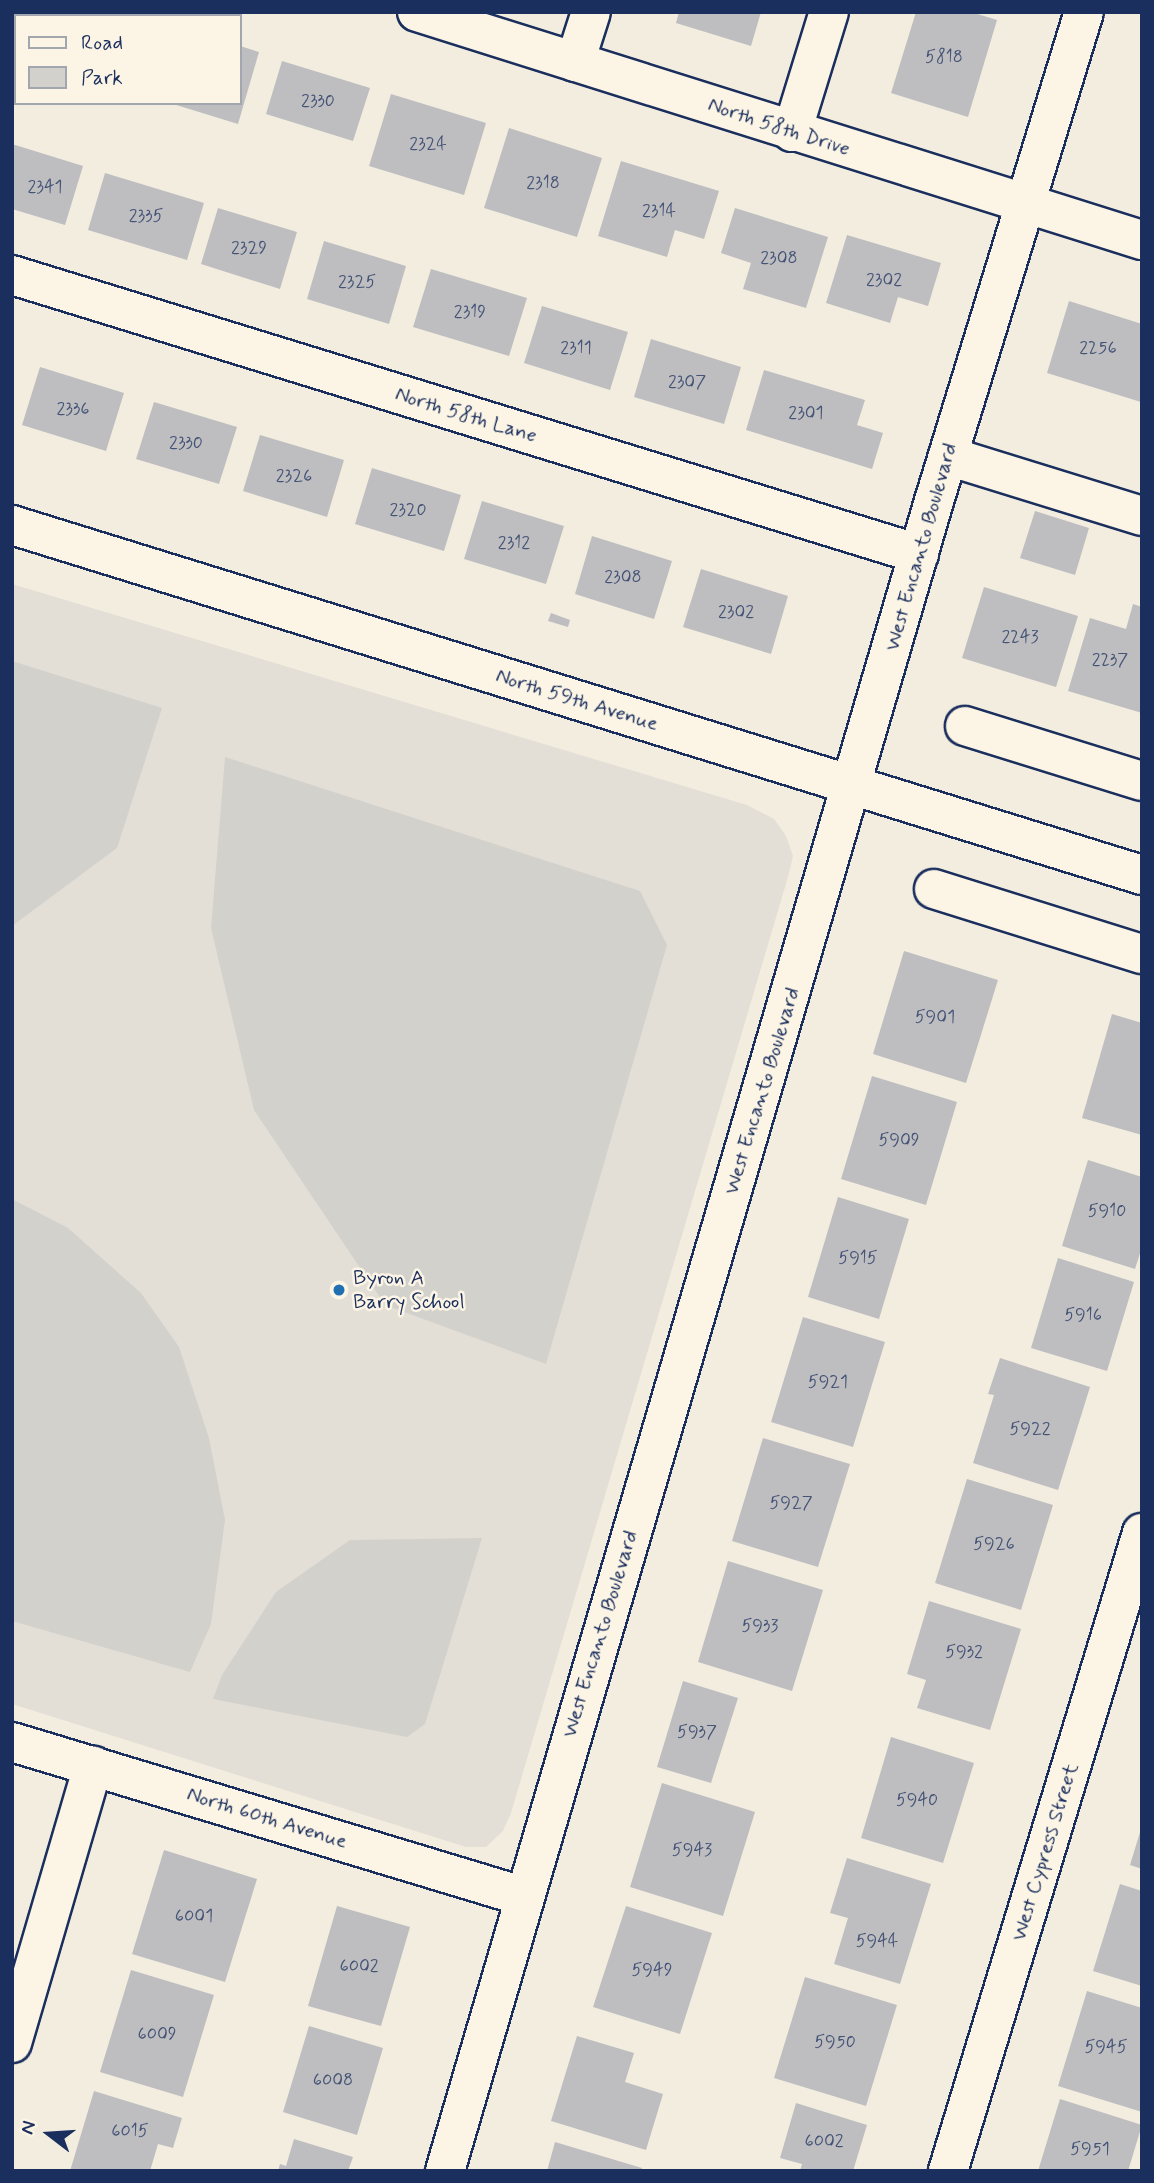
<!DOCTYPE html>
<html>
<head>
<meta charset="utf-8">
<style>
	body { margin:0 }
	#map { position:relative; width:1154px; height:2183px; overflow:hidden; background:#f3ede0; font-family:Mynerve,sans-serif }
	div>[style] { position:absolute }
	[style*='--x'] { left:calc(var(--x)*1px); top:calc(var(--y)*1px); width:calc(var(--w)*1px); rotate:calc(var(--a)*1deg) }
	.built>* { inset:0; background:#e3dfd6 }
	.green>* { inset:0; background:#d3d1cc }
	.building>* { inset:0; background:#bebec0 }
	.roads { filter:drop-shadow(2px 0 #1b2f5e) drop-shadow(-2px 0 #1b2f5e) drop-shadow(0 2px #1b2f5e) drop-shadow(0 -2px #1b2f5e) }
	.minor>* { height:38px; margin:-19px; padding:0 19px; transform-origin:19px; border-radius:19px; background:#fcf5e5 }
	.major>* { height:38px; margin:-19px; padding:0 19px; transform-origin:19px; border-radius:19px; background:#fcf5e5 }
	.dots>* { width:19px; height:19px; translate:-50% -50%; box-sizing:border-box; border:4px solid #fcf5e5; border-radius:50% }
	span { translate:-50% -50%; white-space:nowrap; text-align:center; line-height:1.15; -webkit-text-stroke:5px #fcf5e5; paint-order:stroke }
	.number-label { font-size:18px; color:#445376 }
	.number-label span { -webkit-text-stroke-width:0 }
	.street-label { font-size:21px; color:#1b2f5e }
	.poi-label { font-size:21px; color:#1b2f5e }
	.left { translate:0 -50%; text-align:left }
	.frame { position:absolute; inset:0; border:14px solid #1b2f5e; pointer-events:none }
	.legend { position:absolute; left:14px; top:14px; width:228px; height:91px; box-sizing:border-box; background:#fcf5e5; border:2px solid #a2a6af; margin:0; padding:9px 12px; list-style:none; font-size:21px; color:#1b2f5e }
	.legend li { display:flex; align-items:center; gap:14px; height:35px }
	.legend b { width:35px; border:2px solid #a2a6af }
	.north { position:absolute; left:14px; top:2099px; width:70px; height:70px; -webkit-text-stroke:5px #fcf5e5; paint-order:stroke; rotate:287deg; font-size:19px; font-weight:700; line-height:28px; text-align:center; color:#1b2f5e }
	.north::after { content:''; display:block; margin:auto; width:24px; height:32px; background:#1b2f5e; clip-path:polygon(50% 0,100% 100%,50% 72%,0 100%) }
</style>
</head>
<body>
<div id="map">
	<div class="built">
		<div style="clip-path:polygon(12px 584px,747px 805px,774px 819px,786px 836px,793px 856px,788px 877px,511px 1813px,503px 1831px,486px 1847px,466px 1847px,12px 1704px)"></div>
	</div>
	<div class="green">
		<div style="clip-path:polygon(12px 661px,162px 708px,117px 848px,12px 926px)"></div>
		<div style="clip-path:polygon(225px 757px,640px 891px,667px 945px,546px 1364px,385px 1305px,254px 1110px,211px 928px)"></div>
		<div style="clip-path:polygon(12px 1199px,68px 1228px,141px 1293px,179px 1347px,209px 1438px,225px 1520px,211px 1624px,190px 1672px,12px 1621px)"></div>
		<div style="clip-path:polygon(482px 1538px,425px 1724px,407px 1737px,213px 1699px,222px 1675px,276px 1592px,350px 1540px)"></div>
	</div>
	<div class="building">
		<div style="clip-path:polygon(44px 12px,128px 12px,138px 15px,43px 16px)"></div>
		<div style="clip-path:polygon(679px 12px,761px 12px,751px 46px,676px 23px)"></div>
		<div style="clip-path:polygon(916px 12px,971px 12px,997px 20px,968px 117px,891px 93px)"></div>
		<div style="clip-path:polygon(240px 46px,259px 52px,238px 124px,173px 104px,240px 103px)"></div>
		<div style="clip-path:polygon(282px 61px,370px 88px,353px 141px,266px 114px)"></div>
		<div style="clip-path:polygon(391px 94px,486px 123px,464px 195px,369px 166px)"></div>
		<div style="clip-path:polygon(509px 128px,602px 158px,577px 237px,484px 208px)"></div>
		<div style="clip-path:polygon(12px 144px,83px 166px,65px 225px,12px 209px)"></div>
		<div style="clip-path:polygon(621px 161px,719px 191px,704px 239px,675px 230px,667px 257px,598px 236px)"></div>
		<div style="clip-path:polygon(105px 173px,204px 203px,187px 260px,88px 230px)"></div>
		<div style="clip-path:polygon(218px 208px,297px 232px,280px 289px,201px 264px)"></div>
		<div style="clip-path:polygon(735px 208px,828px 237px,806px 308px,743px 289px,751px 263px,721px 253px)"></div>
		<div style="clip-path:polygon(847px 235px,941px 263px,928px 306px,898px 297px,890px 323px,826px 303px)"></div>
		<div style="clip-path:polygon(324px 241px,406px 266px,389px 324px,307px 299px)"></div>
		<div style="clip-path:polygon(431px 269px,527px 298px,509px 356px,413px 327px)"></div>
		<div style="clip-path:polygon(1069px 301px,1142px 324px,1141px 402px,1047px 373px)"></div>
		<div style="clip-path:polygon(542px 306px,628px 332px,610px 390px,524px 363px)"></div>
		<div style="clip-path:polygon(651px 339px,741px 367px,724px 424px,634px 397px)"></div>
		<div style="clip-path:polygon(40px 367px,124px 393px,106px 451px,22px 425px)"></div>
		<div style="clip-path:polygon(764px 370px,865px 400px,857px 425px,883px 433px,872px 469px,746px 430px)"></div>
		<div style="clip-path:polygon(154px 402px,237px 427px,219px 484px,136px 459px)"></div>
		<div style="clip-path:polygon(260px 435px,344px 460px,327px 517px,243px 491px)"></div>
		<div style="clip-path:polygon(372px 468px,461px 495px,444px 551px,355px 524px)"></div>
		<div style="clip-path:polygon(482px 501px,564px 526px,546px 584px,464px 559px)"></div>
		<div style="clip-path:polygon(1035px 511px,1089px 528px,1075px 575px,1020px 558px)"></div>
		<div style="clip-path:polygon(592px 536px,672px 561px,654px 619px,575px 594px)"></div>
		<div style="clip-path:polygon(701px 569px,788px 596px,771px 654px,683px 627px)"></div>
		<div style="clip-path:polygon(984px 587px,1078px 616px,1056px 687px,962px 658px)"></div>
		<div style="clip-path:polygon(1133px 604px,1142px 607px,1142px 713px,1068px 691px,1090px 618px,1126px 629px)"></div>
		<div style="clip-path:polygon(551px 613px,570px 620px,568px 627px,548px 621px)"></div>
		<div style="clip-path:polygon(904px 951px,998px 980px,966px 1083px,873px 1054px)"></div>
		<div style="clip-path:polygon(1112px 1014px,1142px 1023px,1142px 1135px,1082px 1118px)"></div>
		<div style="clip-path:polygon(872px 1076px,957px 1102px,926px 1205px,841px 1179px)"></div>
		<div style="clip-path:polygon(1088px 1160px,1142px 1177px,1142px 1247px,1135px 1269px,1062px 1246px)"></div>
		<div style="clip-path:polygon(838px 1197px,909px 1219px,879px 1319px,808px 1297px)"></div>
		<div style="clip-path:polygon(1058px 1258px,1134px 1282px,1107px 1371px,1031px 1348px)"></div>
		<div style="clip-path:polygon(803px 1317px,885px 1342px,853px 1447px,771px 1422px)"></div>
		<div style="clip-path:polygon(1000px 1358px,1090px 1387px,1058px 1490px,973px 1463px,994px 1395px,988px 1394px)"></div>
		<div style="clip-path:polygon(763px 1438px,850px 1464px,818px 1567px,732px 1541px)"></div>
		<div style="clip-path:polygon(967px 1479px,1053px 1505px,1021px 1610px,935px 1583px)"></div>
		<div style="clip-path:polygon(728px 1561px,823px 1590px,792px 1691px,698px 1662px)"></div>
		<div style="clip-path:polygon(929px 1601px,1021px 1629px,990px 1730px,917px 1708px,926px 1680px,907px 1674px)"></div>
		<div style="clip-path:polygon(683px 1681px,738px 1698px,711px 1783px,657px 1767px)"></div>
		<div style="clip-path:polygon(891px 1737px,974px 1763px,943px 1863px,861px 1838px)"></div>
		<div style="clip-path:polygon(662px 1783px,755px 1812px,723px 1916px,630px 1887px)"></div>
		<div style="clip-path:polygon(1141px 1829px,1142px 1829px,1142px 1869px,1130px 1865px)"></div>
		<div style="clip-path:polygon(164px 1850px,257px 1879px,225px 1982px,132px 1954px)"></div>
		<div style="clip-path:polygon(847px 1858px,931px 1884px,900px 1984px,834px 1964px,848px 1918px,830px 1913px)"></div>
		<div style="clip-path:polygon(1120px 1884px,1142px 1891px,1142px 1986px,1093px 1971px)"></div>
		<div style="clip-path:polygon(337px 1906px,410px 1927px,381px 2026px,308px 2006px)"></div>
		<div style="clip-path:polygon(626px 1906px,712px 1933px,680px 2034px,593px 2007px)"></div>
		<div style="clip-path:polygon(131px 1970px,214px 1995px,183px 2097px,100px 2072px)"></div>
		<div style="clip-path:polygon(805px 1977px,897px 2005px,866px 2106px,774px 2078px)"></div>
		<div style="clip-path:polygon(1087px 1991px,1142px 2008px,1142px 2112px,1058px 2086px)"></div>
		<div style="clip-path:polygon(309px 2026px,383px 2048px,357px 2135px,283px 2112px)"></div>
		<div style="clip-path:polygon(577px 2036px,634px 2053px,625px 2082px,663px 2094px,646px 2150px,551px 2121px)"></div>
		<div style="clip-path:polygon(94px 2091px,182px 2118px,173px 2148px,158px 2144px,150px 2171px,70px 2171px)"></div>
		<div style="clip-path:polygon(1060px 2099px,1142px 2125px,1128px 2171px,1038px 2171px)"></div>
		<div style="clip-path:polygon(796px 2103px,867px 2125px,853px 2171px,800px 2171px,802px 2164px,780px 2158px)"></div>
		<div style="clip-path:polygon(294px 2139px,353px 2157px,348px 2171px,278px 2171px,280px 2164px,286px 2166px)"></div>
		<div style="clip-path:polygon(555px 2142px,642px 2168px,641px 2171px,547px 2171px)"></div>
	</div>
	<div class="roads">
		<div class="minor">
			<div style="--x:417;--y:12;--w:760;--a:17.46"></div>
			<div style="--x:575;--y:62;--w:52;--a:-72.3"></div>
			<div style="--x:792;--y:132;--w:126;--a:-72.9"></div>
			<div style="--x:12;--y:275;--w:949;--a:17.1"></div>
			<div style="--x:948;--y:456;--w:203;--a:17.2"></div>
			<div style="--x:965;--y:726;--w:185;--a:17.3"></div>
			<div style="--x:934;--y:889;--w:218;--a:17.4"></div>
			<div style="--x:12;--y:1742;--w:533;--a:16.8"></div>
			<div style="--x:12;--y:2043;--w:289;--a:-73.7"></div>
			<div style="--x:445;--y:2171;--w:1743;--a:-73.68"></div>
			<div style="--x:935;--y:498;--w:508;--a:-72.96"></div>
			<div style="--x:948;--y:2171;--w:667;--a:-73.09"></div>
		</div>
		<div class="major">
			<div style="--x:12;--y:525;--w:1183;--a:17.21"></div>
		</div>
	</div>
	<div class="dots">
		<div style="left:339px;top:1290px;background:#1f6fb2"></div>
	</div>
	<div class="number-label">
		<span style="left:944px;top:57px">5818</span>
		<span style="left:318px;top:101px">2330</span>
		<span style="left:428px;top:144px">2324</span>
		<span style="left:543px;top:183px">2318</span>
		<span style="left:45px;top:187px">2341</span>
		<span style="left:659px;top:211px">2314</span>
		<span style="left:146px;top:216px">2335</span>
		<span style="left:249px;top:248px">2329</span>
		<span style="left:779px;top:258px">2308</span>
		<span style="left:884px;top:280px">2302</span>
		<span style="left:357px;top:282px">2325</span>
		<span style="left:470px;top:312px">2319</span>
		<span style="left:576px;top:348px">2311</span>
		<span style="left:1098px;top:348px">2256</span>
		<span style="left:687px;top:382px">2307</span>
		<span style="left:73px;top:409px">2336</span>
		<span style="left:806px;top:413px">2301</span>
		<span style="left:186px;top:443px">2330</span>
		<span style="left:294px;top:476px">2326</span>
		<span style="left:408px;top:510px">2320</span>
		<span style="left:514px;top:543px">2312</span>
		<span style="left:623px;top:577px">2308</span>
		<span style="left:736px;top:612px">2302</span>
		<span style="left:1020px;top:637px">2243</span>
		<span style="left:1110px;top:660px">2237</span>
		<span style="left:935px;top:1017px">5901</span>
		<span style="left:899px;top:1140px">5909</span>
		<span style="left:1107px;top:1211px">5910</span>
		<span style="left:858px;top:1258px">5915</span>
		<span style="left:1083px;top:1315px">5916</span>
		<span style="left:828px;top:1382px">5921</span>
		<span style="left:1030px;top:1429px">5922</span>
		<span style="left:791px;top:1503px">5927</span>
		<span style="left:994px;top:1544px">5926</span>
		<span style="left:760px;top:1626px">5933</span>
		<span style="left:964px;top:1652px">5932</span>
		<span style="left:697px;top:1732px">5937</span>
		<span style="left:917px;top:1800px">5940</span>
		<span style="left:692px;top:1850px">5943</span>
		<span style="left:194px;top:1916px">6001</span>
		<span style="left:877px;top:1941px">5944</span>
		<span style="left:359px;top:1966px">6002</span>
		<span style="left:652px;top:1970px">5949</span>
		<span style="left:157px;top:2034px">6009</span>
		<span style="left:835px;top:2042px">5950</span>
		<span style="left:1106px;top:2047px">5945</span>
		<span style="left:333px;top:2080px">6008</span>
		<span style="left:130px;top:2131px">6015</span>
		<span style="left:824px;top:2141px">6002</span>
		<span style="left:1090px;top:2149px">5951</span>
	</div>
	<div class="street-label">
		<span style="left:779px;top:127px;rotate:18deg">North 58th Drive</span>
		<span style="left:466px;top:415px;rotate:17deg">North 58th Lane</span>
		<span style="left:921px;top:547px;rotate:-74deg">West Encanto Boulevard</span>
		<span style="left:577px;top:700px;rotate:17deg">North 59th Avenue</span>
		<span style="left:762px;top:1091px;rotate:-73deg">West Encanto Boulevard</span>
		<span style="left:600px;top:1634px;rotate:-73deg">West Encanto Boulevard</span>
		<span style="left:267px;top:1818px;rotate:17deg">North 60th Avenue</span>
		<span style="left:1045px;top:1852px;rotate:-73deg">West Cypress Street</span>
	</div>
	<div class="poi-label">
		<span class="left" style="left:353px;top:1290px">Byron A<br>Barry School</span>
	</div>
	<div class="frame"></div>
	<ul class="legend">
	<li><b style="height:9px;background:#fcf5e5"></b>Road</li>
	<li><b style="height:19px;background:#d3d1cc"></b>Park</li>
	</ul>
	<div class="north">N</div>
</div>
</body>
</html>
